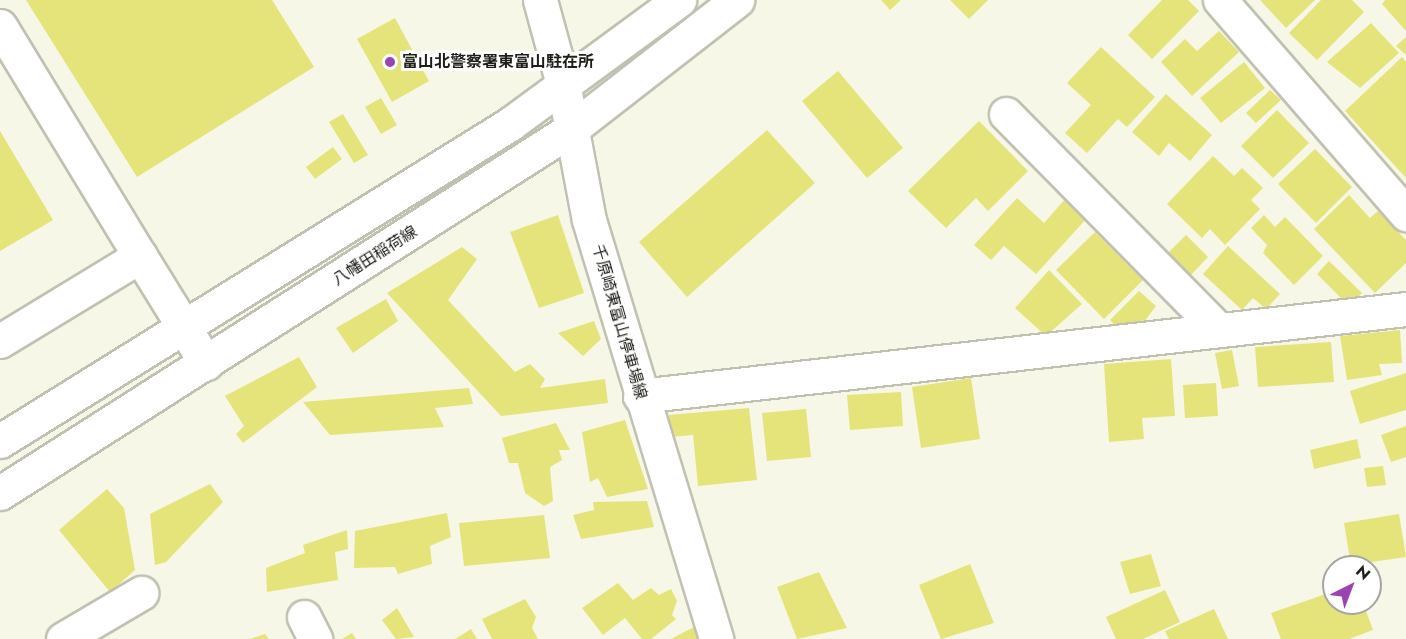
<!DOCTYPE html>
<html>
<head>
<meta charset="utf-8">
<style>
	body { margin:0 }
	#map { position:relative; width:1406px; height:639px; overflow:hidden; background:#f7f7e7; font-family:Jost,"Noto Sans JP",sans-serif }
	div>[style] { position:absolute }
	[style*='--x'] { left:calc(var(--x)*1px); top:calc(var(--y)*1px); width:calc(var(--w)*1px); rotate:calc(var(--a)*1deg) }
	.building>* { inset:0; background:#e4e47a }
	.roads { filter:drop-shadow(2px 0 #c1c1b2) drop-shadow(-2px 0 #c1c1b2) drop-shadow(0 2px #c1c1b2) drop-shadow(0 -2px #c1c1b2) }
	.street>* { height:33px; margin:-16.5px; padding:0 16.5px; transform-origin:16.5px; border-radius:16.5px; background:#fff }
	.secondary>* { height:33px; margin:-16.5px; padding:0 16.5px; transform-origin:16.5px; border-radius:16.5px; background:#fff }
	.dots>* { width:16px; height:16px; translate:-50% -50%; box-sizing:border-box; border:3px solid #fff; border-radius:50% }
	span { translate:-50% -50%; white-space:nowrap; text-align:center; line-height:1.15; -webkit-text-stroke:6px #fff; paint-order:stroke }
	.poi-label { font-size:16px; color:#1d1e18; font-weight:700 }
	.left { translate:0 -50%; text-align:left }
	.street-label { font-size:16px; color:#1d1e18 }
	.north { position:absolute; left:1322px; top:555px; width:60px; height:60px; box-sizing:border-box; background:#fff; border:2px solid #a5a5a3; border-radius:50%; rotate:42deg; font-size:16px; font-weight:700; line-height:24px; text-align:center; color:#1d1e18 }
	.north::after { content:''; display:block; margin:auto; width:21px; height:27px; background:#9a44b1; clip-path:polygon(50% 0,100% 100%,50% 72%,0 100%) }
</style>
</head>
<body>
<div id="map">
	<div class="building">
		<div style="clip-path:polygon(26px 0,272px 0,314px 67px,137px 177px)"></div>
		<div style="clip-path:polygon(881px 0,901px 0,890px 10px)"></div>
		<div style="clip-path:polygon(950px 0,988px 0,969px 19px)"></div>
		<div style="clip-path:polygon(1162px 0,1188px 0,1199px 11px,1152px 59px,1128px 35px)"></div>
		<div style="clip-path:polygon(1260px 0,1315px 0,1286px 28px)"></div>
		<div style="clip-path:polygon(1321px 0,1352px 0,1364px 12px,1317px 60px,1289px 33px)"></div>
		<div style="clip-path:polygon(1385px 0,1406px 0,1406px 31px,1382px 4px)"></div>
		<div style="clip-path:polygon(395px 18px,429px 81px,392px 102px,357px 39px)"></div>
		<div style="clip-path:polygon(1371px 23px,1399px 53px,1360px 88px,1327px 62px)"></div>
		<div style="clip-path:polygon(1219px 31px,1239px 52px,1192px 96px,1161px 62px,1185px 39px,1197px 51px)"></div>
		<div style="clip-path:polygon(1406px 37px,1406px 55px,1396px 46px)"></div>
		<div style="clip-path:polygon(1101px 47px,1155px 97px,1127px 127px,1118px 119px,1087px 153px,1065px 133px,1091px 105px,1067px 83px)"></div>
		<div style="clip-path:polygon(1402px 57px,1406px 62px,1406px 178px,1345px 111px)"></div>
		<div style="clip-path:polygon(1244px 62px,1265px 88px,1221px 123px,1200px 98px)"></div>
		<div style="clip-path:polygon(838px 71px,903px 148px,867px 178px,802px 101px)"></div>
		<div style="clip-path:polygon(1270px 90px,1281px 100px,1256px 123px,1246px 113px)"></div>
		<div style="clip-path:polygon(1166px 94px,1212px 135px,1190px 161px,1169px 143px,1159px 156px,1132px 132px)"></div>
		<div style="clip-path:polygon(381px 98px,397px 125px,381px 134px,365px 107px)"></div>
		<div style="clip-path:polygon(1277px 110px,1309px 143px,1273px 178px,1241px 146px)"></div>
		<div style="clip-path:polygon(343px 114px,368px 155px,354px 163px,329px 122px)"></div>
		<div style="clip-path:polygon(979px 121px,1028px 171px,988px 211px,976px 198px,946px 228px,908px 191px)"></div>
		<div style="clip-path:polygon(767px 130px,815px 183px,687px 297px,639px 242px)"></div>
		<div style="clip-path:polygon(0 131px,53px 220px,0 251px)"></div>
		<div style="clip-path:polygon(333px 147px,342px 159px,315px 179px,306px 167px)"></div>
		<div style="clip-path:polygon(1315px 149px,1352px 187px,1316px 223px,1278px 184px)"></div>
		<div style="clip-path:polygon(1213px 156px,1234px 176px,1242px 168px,1263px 188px,1251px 200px,1260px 209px,1225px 245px,1210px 229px,1202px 238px,1167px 204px)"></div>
		<div style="clip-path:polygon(1349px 195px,1370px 218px,1378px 211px,1406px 240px,1406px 263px,1375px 293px,1314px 229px)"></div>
		<div style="clip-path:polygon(1017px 198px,1044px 223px,1066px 198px,1088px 217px,1036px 274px,1004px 246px,991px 260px,974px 245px)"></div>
		<div style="clip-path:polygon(558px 215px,584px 293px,539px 308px,510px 232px)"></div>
		<div style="clip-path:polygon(1264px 215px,1275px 227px,1285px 217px,1323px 256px,1294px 285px,1263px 253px,1267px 245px,1251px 228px)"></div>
		<div style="clip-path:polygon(1095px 232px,1143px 280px,1104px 319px,1056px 270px)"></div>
		<div style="clip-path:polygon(1186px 235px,1208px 257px,1189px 277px,1166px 255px)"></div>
		<div style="clip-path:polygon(1228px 246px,1280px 294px,1266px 309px,1253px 298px,1242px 310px,1203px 274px)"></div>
		<div style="clip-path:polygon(462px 247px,477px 259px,448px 300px,515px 372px,530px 364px,545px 379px,540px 388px,605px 379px,608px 403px,501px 416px,387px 293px)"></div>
		<div style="clip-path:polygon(1329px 261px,1362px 293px,1349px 306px,1317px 274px)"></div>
		<div style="clip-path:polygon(1049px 270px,1082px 304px,1046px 336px,1015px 308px)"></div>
		<div style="clip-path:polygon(1139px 291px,1156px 306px,1141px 326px,1119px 330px,1110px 320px)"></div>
		<div style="clip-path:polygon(386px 299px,398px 321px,353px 353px,336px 328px)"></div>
		<div style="clip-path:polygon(594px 321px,601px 339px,583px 356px,558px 333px)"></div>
		<div style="clip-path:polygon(1400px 330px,1402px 363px,1379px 364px,1382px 375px,1347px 380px,1340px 336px)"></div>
		<div style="clip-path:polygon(1331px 342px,1334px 382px,1258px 387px,1255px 347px)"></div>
		<div style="clip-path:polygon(1232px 350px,1239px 386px,1222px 389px,1215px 353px)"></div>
		<div style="clip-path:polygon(299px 357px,317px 387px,243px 443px,236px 434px,244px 426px,225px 396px)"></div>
		<div style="clip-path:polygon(1171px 359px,1175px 416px,1142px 418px,1144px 439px,1109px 442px,1104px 364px)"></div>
		<div style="clip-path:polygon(1406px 373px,1406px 410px,1360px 424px,1350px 391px)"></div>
		<div style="clip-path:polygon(971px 378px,980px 439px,921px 448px,912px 387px)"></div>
		<div style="clip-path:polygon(1216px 383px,1218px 416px,1185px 418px,1183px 385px)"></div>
		<div style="clip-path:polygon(469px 388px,473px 404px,435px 408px,444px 427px,330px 435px,303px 402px)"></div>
		<div style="clip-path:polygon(901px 392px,903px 426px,850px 430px,847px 395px)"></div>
		<div style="clip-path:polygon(749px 408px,757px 480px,698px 486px,693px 435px,671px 437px,669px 415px)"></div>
		<div style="clip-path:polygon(806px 409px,811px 457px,767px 461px,762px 413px)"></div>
		<div style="clip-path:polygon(625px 420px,648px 489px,607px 497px,598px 478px,590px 482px,582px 432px)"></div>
		<div style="clip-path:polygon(556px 423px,570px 450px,559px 450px,562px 460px,550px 467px,553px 501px,544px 506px,525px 493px,518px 463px,509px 463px,502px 438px)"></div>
		<div style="clip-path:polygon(1406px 426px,1406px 457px,1391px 462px,1381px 435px)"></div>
		<div style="clip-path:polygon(1357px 439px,1361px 458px,1314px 469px,1310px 450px)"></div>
		<div style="clip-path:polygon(1383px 466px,1386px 485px,1367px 487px,1364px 468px)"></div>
		<div style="clip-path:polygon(210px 484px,223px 502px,166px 562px,155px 565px,150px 514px)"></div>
		<div style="clip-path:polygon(107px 489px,124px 508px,135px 570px,110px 592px,59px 530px)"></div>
		<div style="clip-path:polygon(647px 501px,654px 527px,581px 539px,573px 515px,594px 510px,593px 502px)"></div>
		<div style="clip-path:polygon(447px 513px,451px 537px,430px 546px,432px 564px,398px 574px,395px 567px,354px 568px,355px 531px)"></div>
		<div style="clip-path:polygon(1399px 514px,1406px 557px,1351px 565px,1344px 523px)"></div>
		<div style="clip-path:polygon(544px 515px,550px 558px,464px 566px,459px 523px)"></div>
		<div style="clip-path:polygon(347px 530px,348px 549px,335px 552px,338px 580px,267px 592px,266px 568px,305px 553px,303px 545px)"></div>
		<div style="clip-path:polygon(1151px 554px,1161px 586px,1130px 594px,1120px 562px)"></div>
		<div style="clip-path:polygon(970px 564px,994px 623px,941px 639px,919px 585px)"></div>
		<div style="clip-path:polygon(819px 572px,847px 628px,797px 639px,777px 587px)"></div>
		<div style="clip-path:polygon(618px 583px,633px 600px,651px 588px,659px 595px,671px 589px,677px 601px,672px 615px,676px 619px,651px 639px,642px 639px,625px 618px,603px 635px,582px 608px)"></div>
		<div style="clip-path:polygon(1165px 590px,1180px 622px,1143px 639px,1116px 639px,1106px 617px)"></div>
		<div style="clip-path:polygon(1334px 591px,1334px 603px,1363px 603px,1373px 630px,1349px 639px,1281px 639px,1271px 613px)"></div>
		<div style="clip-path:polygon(525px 599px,536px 617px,532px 628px,538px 639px,492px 639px,482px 619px)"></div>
		<div style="clip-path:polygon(397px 608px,414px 637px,396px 639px,382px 620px)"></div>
		<div style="clip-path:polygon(1214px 609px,1228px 639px,1169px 639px,1165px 631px)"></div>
		<div style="clip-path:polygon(694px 627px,699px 639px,671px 639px)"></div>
		<div style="clip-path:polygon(471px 629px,477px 639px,455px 639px)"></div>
		<div style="clip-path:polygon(352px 633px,356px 639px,342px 639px)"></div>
		<div style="clip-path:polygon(265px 634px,269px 639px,250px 639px)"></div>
	</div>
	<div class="roads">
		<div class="street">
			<div style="--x:1220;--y:0;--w:284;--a:49"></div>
			<div style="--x:0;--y:26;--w:269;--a:58.7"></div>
			<div style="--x:1006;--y:114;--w:303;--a:45.4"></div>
			<div style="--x:0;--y:341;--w:164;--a:-31.3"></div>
			<div style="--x:140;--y:256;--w:126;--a:58.3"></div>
			<div style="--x:640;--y:396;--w:771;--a:-6.48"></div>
			<div style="--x:304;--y:617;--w:25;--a:63"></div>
			<div style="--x:63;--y:639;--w:91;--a:-30.5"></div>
		</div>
		<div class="secondary">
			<div style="--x:540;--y:0;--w:91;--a:74.7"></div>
			<div style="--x:564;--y:88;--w:134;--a:79.3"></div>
			<div style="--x:589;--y:220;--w:438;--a:73.1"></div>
			<div style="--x:0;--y:441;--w:600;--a:-31.86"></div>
			<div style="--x:510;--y:124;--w:210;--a:-36.3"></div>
			<div style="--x:0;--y:493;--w:676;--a:-32.49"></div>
			<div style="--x:570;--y:130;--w:212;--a:-37.9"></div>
		</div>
	</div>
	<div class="dots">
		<div style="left:390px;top:62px;background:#9a44b1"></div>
	</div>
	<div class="poi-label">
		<span class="left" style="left:402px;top:62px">富山北警察署東富山駐在所</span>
	</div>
	<div class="street-label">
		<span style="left:375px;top:256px;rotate:-32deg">八幡田稲荷線</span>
		<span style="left:619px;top:322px;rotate:74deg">千原崎東富山停車場線</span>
	</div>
	<div class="north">N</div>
</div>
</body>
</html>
